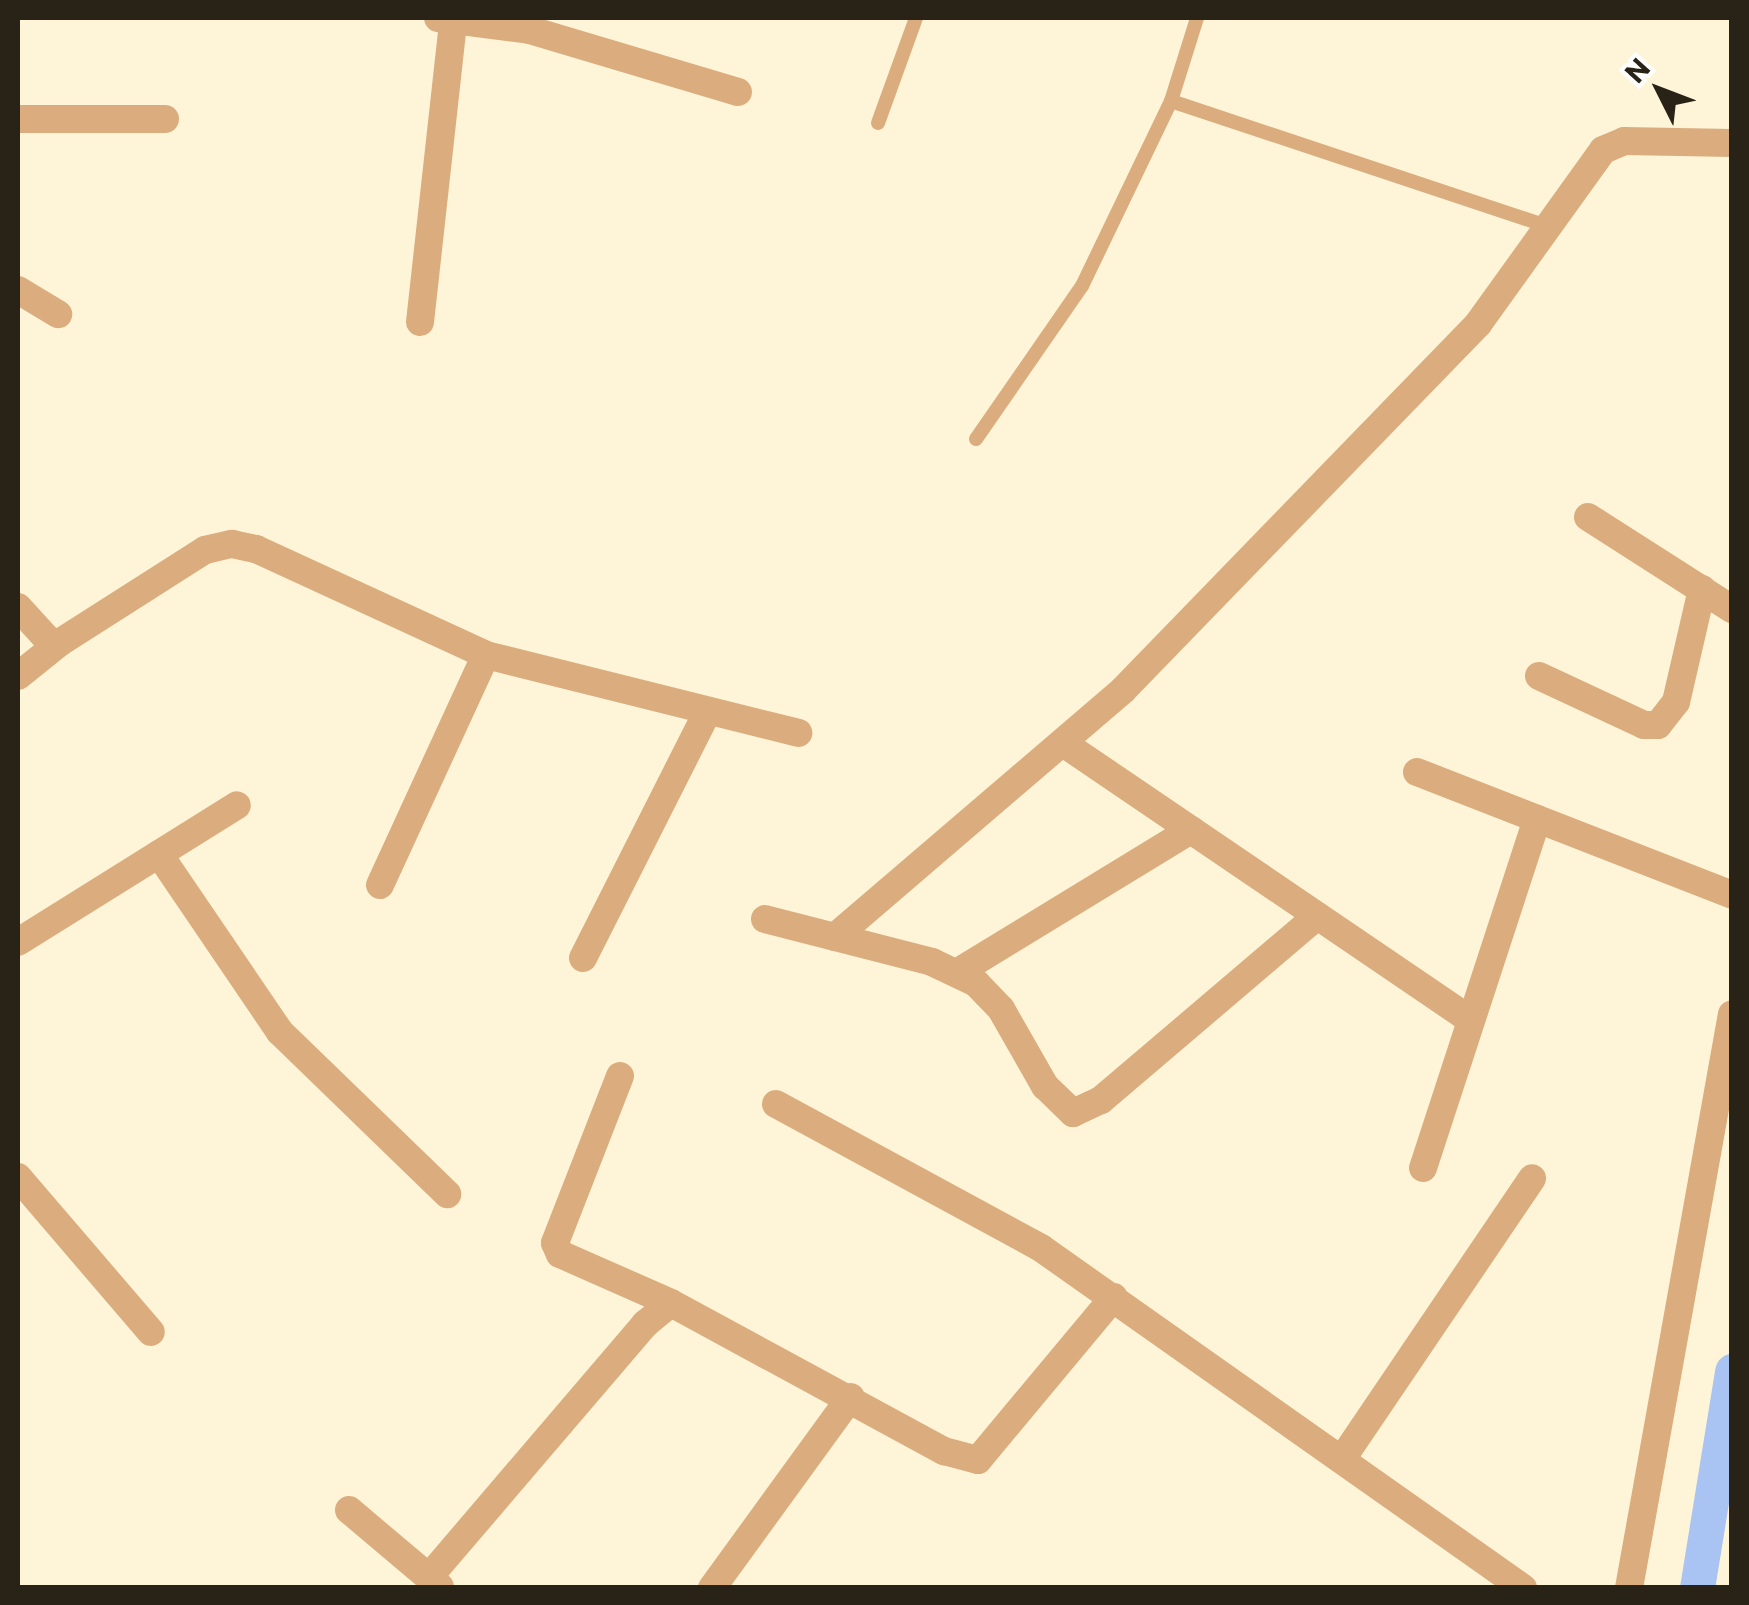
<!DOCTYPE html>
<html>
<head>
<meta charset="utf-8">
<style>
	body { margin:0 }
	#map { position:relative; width:1749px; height:1605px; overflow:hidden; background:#fef5d8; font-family:Commissioner,sans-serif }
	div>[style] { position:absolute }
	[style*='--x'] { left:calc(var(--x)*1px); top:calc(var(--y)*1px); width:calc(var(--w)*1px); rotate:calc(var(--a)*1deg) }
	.canal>* { height:35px; margin:-17.5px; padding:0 17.5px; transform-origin:17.5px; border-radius:17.5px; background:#a9c3f3 }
	.service>* { height:14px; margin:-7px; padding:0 7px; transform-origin:7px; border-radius:7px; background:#dbad7e }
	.minor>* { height:28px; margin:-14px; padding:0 14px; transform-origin:14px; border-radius:14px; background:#dbad7e }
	span { translate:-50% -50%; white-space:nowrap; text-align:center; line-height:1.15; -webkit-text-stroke:10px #fff; paint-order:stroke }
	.frame { position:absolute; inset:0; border:20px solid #282316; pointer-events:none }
	.north { position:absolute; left:1609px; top:40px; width:100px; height:100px; -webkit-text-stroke:8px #fff; paint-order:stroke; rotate:312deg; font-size:28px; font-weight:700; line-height:40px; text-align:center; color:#282316 }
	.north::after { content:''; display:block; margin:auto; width:35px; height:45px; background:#282316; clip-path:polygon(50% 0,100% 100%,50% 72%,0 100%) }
</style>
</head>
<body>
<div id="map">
	<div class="canal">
		<div style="--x:1697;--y:1588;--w:220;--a:-80.8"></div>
	</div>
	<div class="service">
		<div style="--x:1171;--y:101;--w:399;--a:18.4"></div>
		<div style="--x:878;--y:123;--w:112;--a:-70.1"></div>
		<div style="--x:976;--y:439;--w:186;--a:-55.3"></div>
		<div style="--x:1082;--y:286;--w:205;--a:-64.3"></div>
		<div style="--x:1171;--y:101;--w:87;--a:-72.6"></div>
	</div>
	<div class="minor">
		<div style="--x:438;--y:18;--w:93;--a:7.4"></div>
		<div style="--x:531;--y:18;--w:12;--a:95"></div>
		<div style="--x:530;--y:30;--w:217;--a:16.6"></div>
		<div style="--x:18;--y:119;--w:147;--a:0"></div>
		<div style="--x:18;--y:290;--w:47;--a:31"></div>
		<div style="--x:420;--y:322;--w:303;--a:-83.7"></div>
		<div style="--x:1588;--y:517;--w:171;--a:32.6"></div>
		<div style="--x:18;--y:607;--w:46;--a:47.6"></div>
		<div style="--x:49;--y:641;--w:10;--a:11"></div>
		<div style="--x:59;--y:643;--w:173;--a:-32.5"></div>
		<div style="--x:205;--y:550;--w:28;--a:-13"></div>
		<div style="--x:232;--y:544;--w:25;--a:12"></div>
		<div style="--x:256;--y:549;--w:253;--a:24.7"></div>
		<div style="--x:486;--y:655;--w:322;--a:14"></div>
		<div style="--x:18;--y:676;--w:53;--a:-38.8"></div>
		<div style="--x:1539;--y:676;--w:116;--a:25"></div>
		<div style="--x:1644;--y:725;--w:14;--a:0"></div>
		<div style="--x:1658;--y:725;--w:29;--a:-52"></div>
		<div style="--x:1676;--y:702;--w:116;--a:-77"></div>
		<div style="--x:1063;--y:743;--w:493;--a:34.2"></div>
		<div style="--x:1417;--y:772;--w:338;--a:21.3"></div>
		<div style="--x:159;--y:854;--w:215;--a:55.8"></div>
		<div style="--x:280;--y:1032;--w:233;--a:44.1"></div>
		<div style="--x:380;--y:885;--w:253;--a:-65.3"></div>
		<div style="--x:765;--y:919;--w:172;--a:14.4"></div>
		<div style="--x:932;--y:962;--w:49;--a:25.5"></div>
		<div style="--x:976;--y:983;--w:36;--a:46"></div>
		<div style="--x:1001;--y:1009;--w:89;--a:60.3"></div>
		<div style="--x:1045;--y:1086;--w:39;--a:44"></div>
		<div style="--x:1073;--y:1113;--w:31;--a:-25"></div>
		<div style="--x:1101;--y:1100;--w:284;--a:-40.4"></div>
		<div style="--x:835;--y:937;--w:379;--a:-40.6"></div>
		<div style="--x:1123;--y:690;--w:510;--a:-45.87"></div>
		<div style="--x:1478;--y:324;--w:214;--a:-54.3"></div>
		<div style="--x:1603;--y:150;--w:23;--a:-23"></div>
		<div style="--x:1624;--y:141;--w:108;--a:1.1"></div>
		<div style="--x:18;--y:942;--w:258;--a:-32"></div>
		<div style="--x:583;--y:958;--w:277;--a:-63.2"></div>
		<div style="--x:958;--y:972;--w:273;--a:-31.4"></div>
		<div style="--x:620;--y:1076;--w:179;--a:111.3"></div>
		<div style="--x:555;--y:1243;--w:12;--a:66"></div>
		<div style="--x:560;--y:1254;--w:121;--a:23.8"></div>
		<div style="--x:776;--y:1104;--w:302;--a:28.5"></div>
		<div style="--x:1041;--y:1248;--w:590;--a:35.2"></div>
		<div style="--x:1423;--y:1168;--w:367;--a:-71.9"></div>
		<div style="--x:18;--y:1177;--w:204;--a:49.4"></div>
		<div style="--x:1342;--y:1459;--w:339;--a:-55.9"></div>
		<div style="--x:349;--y:1510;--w:119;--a:40.2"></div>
		<div style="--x:429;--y:1577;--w:333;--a:-49.5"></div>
		<div style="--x:645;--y:1324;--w:33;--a:-39"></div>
		<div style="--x:671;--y:1303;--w:311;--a:28.5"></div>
		<div style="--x:944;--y:1451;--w:35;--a:15"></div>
		<div style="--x:978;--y:1460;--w:212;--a:-50.2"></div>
		<div style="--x:712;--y:1588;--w:236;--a:-54"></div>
		<div style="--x:1629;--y:1588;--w:583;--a:-79.83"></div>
	</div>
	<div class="frame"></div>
	<div class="north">N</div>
</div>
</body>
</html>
